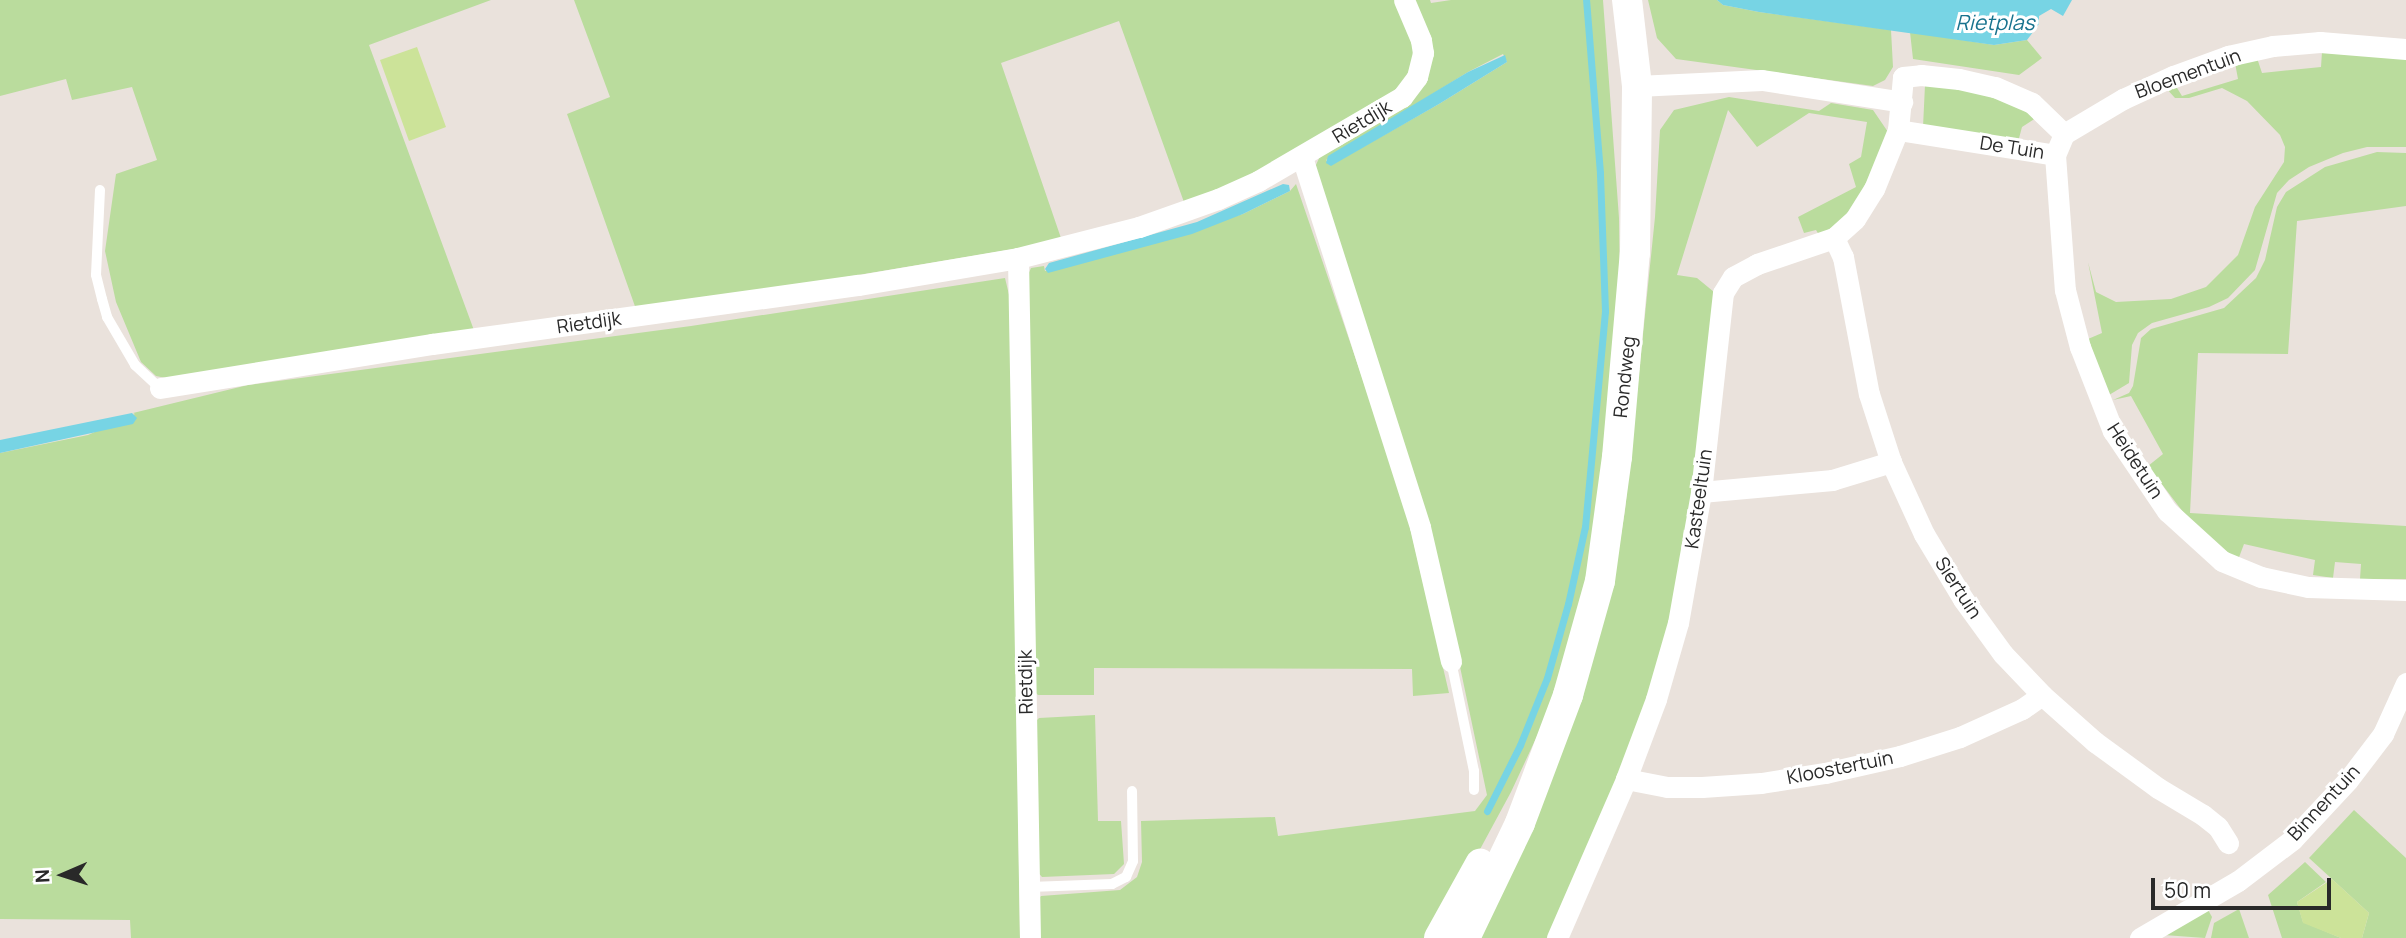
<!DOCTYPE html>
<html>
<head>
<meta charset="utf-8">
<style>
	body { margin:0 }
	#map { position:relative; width:2406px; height:938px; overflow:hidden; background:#eae2dc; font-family:Manrope,sans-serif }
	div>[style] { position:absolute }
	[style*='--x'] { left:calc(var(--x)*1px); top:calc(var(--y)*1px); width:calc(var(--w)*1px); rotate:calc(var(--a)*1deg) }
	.green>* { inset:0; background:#badc9d }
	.pitch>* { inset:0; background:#cce399 }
	.water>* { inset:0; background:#77d4e4 }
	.stream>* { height:7px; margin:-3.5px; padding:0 3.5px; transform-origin:3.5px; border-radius:3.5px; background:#77d4e4 }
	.service>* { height:10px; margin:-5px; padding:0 5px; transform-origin:5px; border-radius:5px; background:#fff }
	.minor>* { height:21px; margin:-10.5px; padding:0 10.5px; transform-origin:10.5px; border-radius:10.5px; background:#fff }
	.secondary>* { height:30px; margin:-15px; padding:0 15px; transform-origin:15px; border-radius:15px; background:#fff }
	span { translate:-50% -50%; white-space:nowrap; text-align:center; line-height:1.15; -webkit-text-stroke:6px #fff; paint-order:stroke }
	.street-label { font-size:19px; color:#292929 }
	.water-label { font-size:21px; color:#18738e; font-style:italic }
	.north { position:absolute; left:28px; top:840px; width:70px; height:70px; -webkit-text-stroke:5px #fff; paint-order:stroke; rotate:267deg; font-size:19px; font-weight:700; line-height:28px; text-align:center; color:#292929 }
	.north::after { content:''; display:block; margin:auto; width:24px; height:32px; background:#292929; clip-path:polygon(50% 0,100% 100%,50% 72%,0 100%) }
	.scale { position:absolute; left:2151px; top:878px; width:180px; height:32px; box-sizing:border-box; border:4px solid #292929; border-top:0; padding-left:9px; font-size:21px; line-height:24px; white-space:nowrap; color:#292929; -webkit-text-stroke:5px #fff; paint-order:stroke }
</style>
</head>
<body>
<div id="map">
	<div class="green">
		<div style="clip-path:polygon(0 0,491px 0,369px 45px,475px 333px,176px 380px,156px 376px,141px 362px,116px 302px,105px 251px,116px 174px,157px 160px,132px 87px,72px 100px,66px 79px,0 96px)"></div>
		<div style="clip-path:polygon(574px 0,1397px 0,1416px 56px,1402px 88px,1303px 150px,1185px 205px,1119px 21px,1001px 63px,1062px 241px,637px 312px,567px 114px,610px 97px)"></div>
		<div style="clip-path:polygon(evenodd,1413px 0,1430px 0,1431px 3px,1451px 0,1603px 0,1619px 218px,1620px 295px,1595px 546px,1563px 670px,1538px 734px,1511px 792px,1432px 938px,1035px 938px,1035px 902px,1041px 896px,1120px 890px,1137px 877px,1142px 862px,1141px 821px,1275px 817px,1278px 836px,1475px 811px,1487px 795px,1435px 548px,1315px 167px,1321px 154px,1414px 96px,1413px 0,1503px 54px,1507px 62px,1439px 104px,1331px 165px,1326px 160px,1468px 72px,1503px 54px)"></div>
		<div style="clip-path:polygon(1648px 0,1717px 0,1723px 5px,1759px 12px,1891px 30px,1893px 67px,1885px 80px,1873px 86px,1676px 59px,1657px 38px)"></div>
		<div style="clip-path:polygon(1910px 32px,1994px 45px,2027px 40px,2042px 58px,2019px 75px,1913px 59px)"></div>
		<div style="clip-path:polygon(2322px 52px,2406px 58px,2406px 147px,2367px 147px,2343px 153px,2309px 167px,2289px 180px,2277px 193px,2255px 270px,2228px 298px,2209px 307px,2152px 323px,2138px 333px,2132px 345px,2129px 383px,2109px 395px,2088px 339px,2102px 333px,2088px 262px,2096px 292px,2116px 302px,2171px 299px,2206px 287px,2238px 255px,2255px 207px,2284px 162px,2285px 147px,2280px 135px,2247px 101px,2222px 88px,2189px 98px,2175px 98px,2165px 87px,2174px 83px,2182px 96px,2238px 79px,2235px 63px,2257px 58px,2262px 73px,2321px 67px)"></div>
		<div style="clip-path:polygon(1932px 84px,2003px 96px,2036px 118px,2022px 127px,2018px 142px,1923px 127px,1925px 85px)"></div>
		<div style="clip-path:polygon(1729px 97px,1819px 111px,1831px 103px,1873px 110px,1888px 132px,1856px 210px,1821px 238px,1816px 230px,1804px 233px,1798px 217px,1856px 187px,1849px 164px,1861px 157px,1867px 122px,1809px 113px,1757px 147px,1728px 110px,1677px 275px,1697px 278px,1714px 292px,1700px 462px,1673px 613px,1630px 762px,1549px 938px,1470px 938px,1615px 573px,1625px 510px,1655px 217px,1660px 130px,1674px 110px)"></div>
		<div style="clip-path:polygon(2377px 152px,2406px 153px,2406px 206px,2297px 221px,2288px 354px,2198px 353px,2190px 513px,2406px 526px,2406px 579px,2360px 579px,2361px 564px,2335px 562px,2333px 578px,2313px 575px,2315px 560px,2244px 544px,2238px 560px,2196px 529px,2148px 466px,2163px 454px,2131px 396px,2113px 400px,2129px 393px,2133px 386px,2141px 338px,2151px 329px,2224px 308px,2256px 278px,2265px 260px,2277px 207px,2286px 192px,2325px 167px)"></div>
		<div style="clip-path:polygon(1296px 184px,1403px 497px,1449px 693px,1413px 696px,1412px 669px,1094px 668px,1094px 695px,1038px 695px,1031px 688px,1027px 277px,1031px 268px,1044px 266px,1045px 271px,1243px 214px,1290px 191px)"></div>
		<div style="clip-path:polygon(1005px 278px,1011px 303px,1020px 938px,131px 938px,130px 920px,0 919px,0 453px,88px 435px,135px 414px,133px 413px,248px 385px,691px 326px)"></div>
		<div style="clip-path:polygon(1095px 715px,1098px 821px,1121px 821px,1124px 864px,1114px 874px,1042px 877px,1034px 868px,1032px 725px,1039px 718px)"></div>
		<div style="clip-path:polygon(2354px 810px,2406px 858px,2406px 938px,2362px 938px,2369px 913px,2309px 858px)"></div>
		<div style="clip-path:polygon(2305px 862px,2326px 882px,2297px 902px,2303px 922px,2341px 938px,2282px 938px,2268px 895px)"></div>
		<div style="clip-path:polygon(2207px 908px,2212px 917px,2205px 938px,2164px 935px)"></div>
		<div style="clip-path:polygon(2239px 909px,2249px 938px,2211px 938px,2214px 923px)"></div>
	</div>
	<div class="pitch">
		<div style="clip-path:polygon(417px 47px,446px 127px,409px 141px,380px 60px)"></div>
		<div style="clip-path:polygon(2332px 879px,2369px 913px,2362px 938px,2341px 938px,2303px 923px,2297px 902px)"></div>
	</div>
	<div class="water">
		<div style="clip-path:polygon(1717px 0,2072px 0,2063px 16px,2051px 9px,2039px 16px,2039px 24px,2027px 40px,1994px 45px,1759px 12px,1723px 5px)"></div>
		<div style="clip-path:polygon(1505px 55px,1507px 62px,1439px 104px,1331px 166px,1326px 163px,1328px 156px,1468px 72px)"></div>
		<div style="clip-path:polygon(1283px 184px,1289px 185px,1290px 191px,1243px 214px,1192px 234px,1048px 273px,1045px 269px,1049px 263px,1197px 222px)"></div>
		<div style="clip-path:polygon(132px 413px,137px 418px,133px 424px,0 453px,0 440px)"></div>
	</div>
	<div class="stream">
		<div style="--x:1487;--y:811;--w:74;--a:-63.4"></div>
		<div style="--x:1520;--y:745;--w:72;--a:-68.1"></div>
		<div style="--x:1547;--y:678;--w:77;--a:-74.2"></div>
		<div style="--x:1568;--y:604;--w:79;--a:-77.6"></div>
		<div style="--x:1585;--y:527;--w:217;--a:-84.7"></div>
		<div style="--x:1605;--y:311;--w:138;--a:-92.1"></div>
		<div style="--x:1600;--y:173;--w:174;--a:-94.6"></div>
	</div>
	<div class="service">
		<div style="--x:100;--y:190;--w:85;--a:92.7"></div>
		<div style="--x:96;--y:275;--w:25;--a:76"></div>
		<div style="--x:102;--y:299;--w:19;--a:74"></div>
		<div style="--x:107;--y:317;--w:56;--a:59.7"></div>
		<div style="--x:135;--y:365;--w:34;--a:43"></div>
		<div style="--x:1451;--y:661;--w:112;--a:78.2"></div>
		<div style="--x:1474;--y:771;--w:19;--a:90"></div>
		<div style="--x:1030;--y:887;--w:82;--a:-2.1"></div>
		<div style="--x:1112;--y:884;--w:16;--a:-27"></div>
		<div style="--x:1126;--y:877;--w:17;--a:-66"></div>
		<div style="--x:1133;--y:861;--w:70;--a:-90.8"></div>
	</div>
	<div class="minor">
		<div style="--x:1637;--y:86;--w:125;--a:-2.7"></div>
		<div style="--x:1762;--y:80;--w:142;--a:8.9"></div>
		<div style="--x:1898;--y:130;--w:159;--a:9"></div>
		<div style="--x:2064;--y:134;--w:23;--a:113"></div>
		<div style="--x:2055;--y:155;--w:135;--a:85.8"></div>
		<div style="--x:2065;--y:290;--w:59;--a:75.3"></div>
		<div style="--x:2080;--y:347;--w:90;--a:68.6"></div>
		<div style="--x:2113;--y:431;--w:97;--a:56"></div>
		<div style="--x:2167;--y:511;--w:74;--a:42.3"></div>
		<div style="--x:2222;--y:561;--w:42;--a:22.3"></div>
		<div style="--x:2261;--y:577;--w:48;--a:12"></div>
		<div style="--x:2308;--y:587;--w:98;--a:1.8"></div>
		<div style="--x:2064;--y:134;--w:69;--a:-30.7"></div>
		<div style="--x:2123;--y:99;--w:55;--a:-24.7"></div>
		<div style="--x:2173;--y:76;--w:59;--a:-20"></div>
		<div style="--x:2228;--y:56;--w:46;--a:-12.5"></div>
		<div style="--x:2273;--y:46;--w:47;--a:-4.9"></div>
		<div style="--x:2320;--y:42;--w:86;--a:4.7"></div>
		<div style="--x:1302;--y:157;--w:388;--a:72.3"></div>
		<div style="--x:1420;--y:527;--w:138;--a:77"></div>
		<div style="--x:1834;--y:238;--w:21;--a:65"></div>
		<div style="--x:1843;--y:257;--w:139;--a:79.3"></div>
		<div style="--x:1869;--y:394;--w:71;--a:72.1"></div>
		<div style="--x:1891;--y:462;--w:79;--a:65.4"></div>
		<div style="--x:1924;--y:534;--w:76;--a:59"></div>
		<div style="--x:1963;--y:599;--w:68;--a:54"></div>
		<div style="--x:2003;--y:654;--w:57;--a:46.4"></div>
		<div style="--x:2042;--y:695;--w:71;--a:41.6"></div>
		<div style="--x:2095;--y:742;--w:78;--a:36.1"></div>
		<div style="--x:2158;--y:788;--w:52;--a:31"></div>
		<div style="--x:2203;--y:815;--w:19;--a:39"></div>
		<div style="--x:2218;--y:827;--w:19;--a:58"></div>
		<div style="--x:1018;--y:258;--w:680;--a:88.99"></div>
		<div style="--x:160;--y:388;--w:276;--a:-9.2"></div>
		<div style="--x:432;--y:344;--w:431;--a:-7.9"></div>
		<div style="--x:859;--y:285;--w:161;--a:-9.6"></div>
		<div style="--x:1018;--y:258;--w:125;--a:-14.4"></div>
		<div style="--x:1139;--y:227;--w:84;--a:-19.5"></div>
		<div style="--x:1218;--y:199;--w:44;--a:-24.2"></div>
		<div style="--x:1258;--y:181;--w:167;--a:-30.3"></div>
		<div style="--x:1402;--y:97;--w:25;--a:-53"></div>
		<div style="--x:1417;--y:77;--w:25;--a:-76"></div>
		<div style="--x:1423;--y:53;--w:13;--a:-99"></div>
		<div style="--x:1421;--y:40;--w:43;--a:-113"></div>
		<div style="--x:1701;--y:492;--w:132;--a:-5.2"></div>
		<div style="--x:1832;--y:480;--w:62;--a:-17"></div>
		<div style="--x:1626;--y:779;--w:42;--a:11"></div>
		<div style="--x:1667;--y:787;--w:35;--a:0"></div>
		<div style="--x:1702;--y:787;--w:59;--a:-3.9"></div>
		<div style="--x:1761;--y:783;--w:65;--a:-8.9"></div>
		<div style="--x:1825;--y:773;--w:77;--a:-12.8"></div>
		<div style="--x:1900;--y:756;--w:63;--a:-17.6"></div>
		<div style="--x:1960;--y:737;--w:68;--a:-24.3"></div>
		<div style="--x:2022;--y:709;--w:24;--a:-35"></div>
		<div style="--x:1557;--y:938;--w:173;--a:-66.5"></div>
		<div style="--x:1626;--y:779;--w:85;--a:-69.4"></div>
		<div style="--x:1656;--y:699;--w:79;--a:-73.9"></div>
		<div style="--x:1678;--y:623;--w:133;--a:-80"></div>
		<div style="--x:1701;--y:492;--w:200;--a:-83.7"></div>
		<div style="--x:1723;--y:293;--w:19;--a:-58"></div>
		<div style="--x:1733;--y:277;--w:27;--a:-28"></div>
		<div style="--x:1757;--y:264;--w:81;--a:-18.7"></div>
		<div style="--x:1834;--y:238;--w:28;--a:-42"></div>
		<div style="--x:1855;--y:219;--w:36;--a:-58"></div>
		<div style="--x:1874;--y:189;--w:64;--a:-67.9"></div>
		<div style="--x:1898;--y:130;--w:53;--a:-84.6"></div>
		<div style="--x:1903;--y:77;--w:18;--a:-6"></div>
		<div style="--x:1921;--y:75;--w:38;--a:6"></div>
		<div style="--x:1959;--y:79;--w:37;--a:13"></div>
		<div style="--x:1995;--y:87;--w:40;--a:23.4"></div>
		<div style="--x:2032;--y:103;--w:45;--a:44.1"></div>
		<div style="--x:2140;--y:938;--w:113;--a:-30.2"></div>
		<div style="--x:2238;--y:881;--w:68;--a:-37.2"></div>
		<div style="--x:2292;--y:840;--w:82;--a:-47"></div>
		<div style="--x:2348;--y:780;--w:58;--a:-52.7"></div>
		<div style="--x:2383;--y:734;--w:56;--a:-65.7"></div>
	</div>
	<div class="secondary">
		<div style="--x:1439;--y:938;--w:85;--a:-61"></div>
		<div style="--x:1465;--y:938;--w:127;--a:-64.4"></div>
		<div style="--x:1520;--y:823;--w:137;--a:-69.4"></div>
		<div style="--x:1568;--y:695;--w:118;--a:-74.3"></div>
		<div style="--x:1600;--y:581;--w:125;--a:-82.2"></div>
		<div style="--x:1617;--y:457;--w:205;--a:-85"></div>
		<div style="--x:1635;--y:253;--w:167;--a:-89.3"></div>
		<div style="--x:1637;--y:86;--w:87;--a:-96.6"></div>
	</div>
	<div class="street-label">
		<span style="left:2188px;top:74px;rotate:-20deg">Bloementuin</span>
		<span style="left:1362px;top:122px;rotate:-31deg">Rietdijk</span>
		<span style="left:2012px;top:148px;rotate:9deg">De Tuin</span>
		<span style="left:589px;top:323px;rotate:-8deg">Rietdijk</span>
		<span style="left:1625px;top:377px;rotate:-84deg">Rondweg</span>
		<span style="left:2135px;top:461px;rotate:57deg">Heidetuin</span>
		<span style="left:1699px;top:499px;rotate:-82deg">Kasteeltuin</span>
		<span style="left:1958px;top:588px;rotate:57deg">Siertuin</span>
		<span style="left:1026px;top:682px;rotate:-91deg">Rietdijk</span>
		<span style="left:1840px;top:768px;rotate:-11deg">Kloostertuin</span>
		<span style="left:2324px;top:803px;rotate:-47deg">Binnentuin</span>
	</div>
	<div class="water-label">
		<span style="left:1995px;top:22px">Rietplas</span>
	</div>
	<div class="north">N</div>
	<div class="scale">50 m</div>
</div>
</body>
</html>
